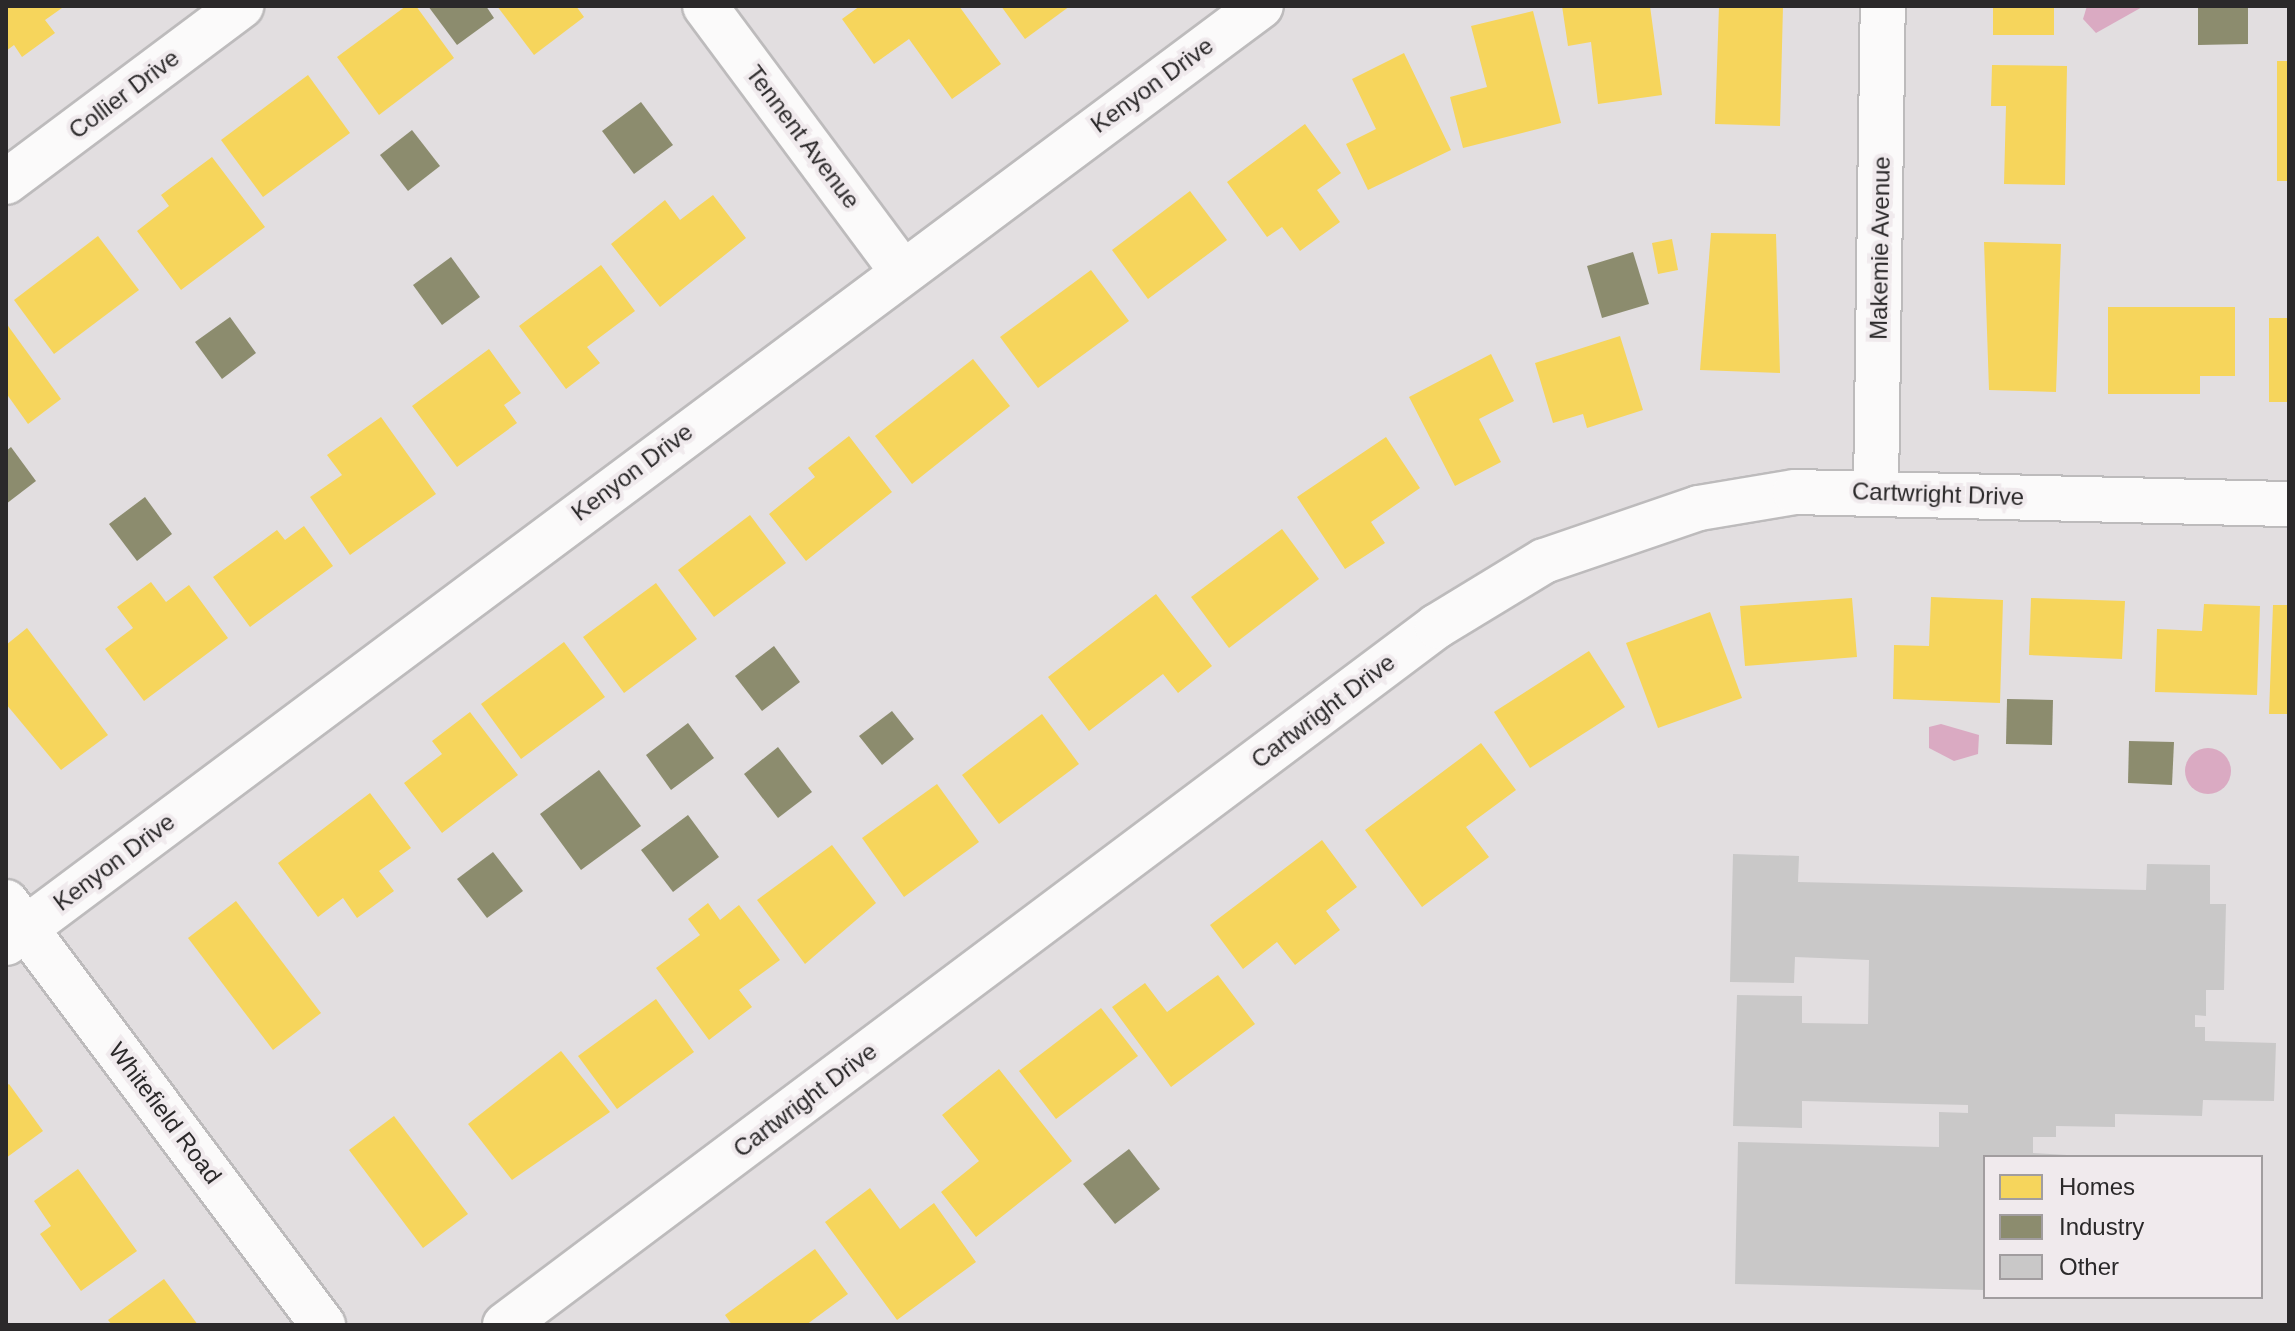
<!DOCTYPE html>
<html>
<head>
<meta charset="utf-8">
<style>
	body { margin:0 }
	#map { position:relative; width:2295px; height:1331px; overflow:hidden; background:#e2dee0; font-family:Helvetica,sans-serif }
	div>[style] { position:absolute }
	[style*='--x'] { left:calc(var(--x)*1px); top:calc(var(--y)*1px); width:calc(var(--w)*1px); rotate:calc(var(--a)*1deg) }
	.water>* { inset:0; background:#daaac2 }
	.round { border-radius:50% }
	.homes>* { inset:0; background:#f6d55c }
	.industry>* { inset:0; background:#8c8c6e }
	.building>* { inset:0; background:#c9c8c8 }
	.roads { filter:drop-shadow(2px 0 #bdbbbc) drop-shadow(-2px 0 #bdbbbc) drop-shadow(0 2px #bdbbbc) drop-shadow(0 -2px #bdbbbc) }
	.minor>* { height:44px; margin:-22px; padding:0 22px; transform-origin:22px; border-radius:22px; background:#fbfafa }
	span { translate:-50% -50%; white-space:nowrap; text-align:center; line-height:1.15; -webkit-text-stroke:8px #f0eaed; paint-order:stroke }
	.street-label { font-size:24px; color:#2b292a }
	.frame { position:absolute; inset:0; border:8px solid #2b292a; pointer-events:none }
	.legend { position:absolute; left:1983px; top:1155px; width:280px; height:144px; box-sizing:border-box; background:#f0eaed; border:2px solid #a19d9f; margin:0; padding:10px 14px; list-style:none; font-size:24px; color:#2b292a }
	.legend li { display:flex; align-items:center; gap:16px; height:40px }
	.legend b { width:40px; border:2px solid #a19d9f }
</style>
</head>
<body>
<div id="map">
	<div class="water">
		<div style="clip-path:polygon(2087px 6px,2144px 6px,2096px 33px,2083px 19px)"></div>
		<div style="clip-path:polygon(1941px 724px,1979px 735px,1978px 754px,1954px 761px,1929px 748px,1929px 727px)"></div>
		<div class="round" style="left:2185px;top:748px;width:46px;height:46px"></div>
	</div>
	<div class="homes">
		<div style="clip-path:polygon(6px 6px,60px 6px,62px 8px,45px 20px,55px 33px,22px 57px,14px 45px,6px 51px)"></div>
		<div style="clip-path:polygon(406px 6px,416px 6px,454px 58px,379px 115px,337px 57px)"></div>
		<div style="clip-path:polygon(497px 6px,576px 6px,584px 17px,534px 55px)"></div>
		<div style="clip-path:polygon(860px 6px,959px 6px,1001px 64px,952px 99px,909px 39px,874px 64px,842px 19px)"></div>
		<div style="clip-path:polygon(1001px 6px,1070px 6px,1025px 39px)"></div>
		<div style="clip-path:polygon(1562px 6px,1650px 6px,1662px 95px,1598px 104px,1591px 42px,1568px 46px)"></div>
		<div style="clip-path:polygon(1719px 6px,1783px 6px,1780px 126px,1715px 124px)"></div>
		<div style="clip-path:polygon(1993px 6px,2054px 6px,2054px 35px,1993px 35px)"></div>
		<div style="clip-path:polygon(1533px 11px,1561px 123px,1463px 148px,1450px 97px,1487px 87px,1471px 26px)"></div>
		<div style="clip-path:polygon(1404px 53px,1451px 150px,1368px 190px,1346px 144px,1376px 129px,1352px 79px)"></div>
		<div style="clip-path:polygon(2277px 61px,2289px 61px,2289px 181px,2277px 181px)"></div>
		<div style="clip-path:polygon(1992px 65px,2067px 66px,2065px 185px,2004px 184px,2006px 106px,1991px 106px)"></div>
		<div style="clip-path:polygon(308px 75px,350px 133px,263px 197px,221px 140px)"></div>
		<div style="clip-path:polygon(1305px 124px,1341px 173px,1317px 190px,1340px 222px,1300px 251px,1282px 227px,1267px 237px,1227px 182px)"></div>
		<div style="clip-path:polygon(212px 157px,265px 227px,181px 290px,137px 231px,169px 206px,161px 195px)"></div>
		<div style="clip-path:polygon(1190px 191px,1227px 240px,1148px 299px,1112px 250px)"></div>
		<div style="clip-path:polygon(713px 195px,746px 238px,660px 307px,611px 244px,665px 200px,680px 220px)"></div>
		<div style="clip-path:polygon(1711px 233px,1776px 234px,1780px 373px,1700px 370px)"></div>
		<div style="clip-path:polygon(98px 236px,139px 290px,54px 354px,14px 300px)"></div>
		<div style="clip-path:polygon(1672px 239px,1678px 270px,1658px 274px,1652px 243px)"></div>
		<div style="clip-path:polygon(1984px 242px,2061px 244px,2056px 392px,1989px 390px)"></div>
		<div style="clip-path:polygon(601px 265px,635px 311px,587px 347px,600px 363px,566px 389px,519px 326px)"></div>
		<div style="clip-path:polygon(1091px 270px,1129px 321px,1038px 388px,1000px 337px)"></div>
		<div style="clip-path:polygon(2108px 307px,2235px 307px,2235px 376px,2200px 376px,2200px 394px,2108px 394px)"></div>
		<div style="clip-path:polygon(2269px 318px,2289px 318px,2289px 402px,2269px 402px)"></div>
		<div style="clip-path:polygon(6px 323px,61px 399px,28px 424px,6px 393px)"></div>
		<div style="clip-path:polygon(1620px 336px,1643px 410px,1587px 428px,1583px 414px,1553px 423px,1535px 363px)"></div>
		<div style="clip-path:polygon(489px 349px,521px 393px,504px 405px,517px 423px,457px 467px,412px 406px)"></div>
		<div style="clip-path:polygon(1491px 354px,1514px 401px,1479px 419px,1501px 462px,1455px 486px,1409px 397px)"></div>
		<div style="clip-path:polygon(973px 359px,1010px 406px,912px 484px,875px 436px)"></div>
		<div style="clip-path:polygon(381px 417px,436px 494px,350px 555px,310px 497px,342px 475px,327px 455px)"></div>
		<div style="clip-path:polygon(849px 436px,892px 492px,806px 561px,769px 514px,815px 477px,808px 468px)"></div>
		<div style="clip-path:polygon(1386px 437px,1420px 488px,1371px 522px,1385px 543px,1345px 569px,1297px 497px)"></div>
		<div style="clip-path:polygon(750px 515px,786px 563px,714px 617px,678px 570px)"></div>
		<div style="clip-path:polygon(304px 526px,333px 566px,250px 627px,213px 577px,277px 530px,285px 540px)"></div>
		<div style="clip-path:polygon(1282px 529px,1319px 579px,1229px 648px,1191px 597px)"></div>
		<div style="clip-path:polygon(151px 582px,166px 602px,189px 585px,228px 638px,144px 701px,105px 649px,133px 628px,117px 607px)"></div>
		<div style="clip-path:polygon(656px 583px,697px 639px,624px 693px,583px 637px)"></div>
		<div style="clip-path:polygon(1156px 594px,1212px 666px,1178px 693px,1163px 674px,1089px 731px,1048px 677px)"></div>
		<div style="clip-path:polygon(1931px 597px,2003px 600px,2000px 703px,1893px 699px,1894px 645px,1929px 646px)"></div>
		<div style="clip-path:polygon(1852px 598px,1857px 657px,1745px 666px,1740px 606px)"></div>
		<div style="clip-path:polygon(2031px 598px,2125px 601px,2122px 659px,2029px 655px)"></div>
		<div style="clip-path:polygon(2204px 604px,2260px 606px,2257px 695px,2155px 692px,2157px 629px,2202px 631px)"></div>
		<div style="clip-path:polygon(2273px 605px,2289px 605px,2289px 714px,2269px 714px)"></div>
		<div style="clip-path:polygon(1710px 612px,1742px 698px,1658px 728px,1626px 643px)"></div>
		<div style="clip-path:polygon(27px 628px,108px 735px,61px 770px,6px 704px,6px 645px)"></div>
		<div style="clip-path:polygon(564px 642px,605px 697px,521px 759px,481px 704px)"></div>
		<div style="clip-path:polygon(1589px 651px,1625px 707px,1530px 768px,1494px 712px)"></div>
		<div style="clip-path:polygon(470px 712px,518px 775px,442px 833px,404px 783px,442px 754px,432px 741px)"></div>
		<div style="clip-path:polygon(1042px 714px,1079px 764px,999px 824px,962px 775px)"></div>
		<div style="clip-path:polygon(1481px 743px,1516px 790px,1466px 827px,1489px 857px,1422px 907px,1365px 830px)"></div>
		<div style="clip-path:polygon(937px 784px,979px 842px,904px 897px,862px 838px)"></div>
		<div style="clip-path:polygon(370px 793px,411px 848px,379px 871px,394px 891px,357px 918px,343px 898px,318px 917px,278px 863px)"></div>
		<div style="clip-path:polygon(1322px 840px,1357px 887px,1326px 911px,1340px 930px,1295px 965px,1277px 942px,1243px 969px,1210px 925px)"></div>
		<div style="clip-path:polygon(832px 845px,876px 903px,805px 964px,757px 900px)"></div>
		<div style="clip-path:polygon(236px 901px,321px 1013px,273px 1050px,188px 938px)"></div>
		<div style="clip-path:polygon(708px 903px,720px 920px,739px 905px,780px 960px,739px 990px,752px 1007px,709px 1040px,656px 968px,700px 935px,688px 919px)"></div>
		<div style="clip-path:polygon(1218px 975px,1255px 1024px,1171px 1087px,1112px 1007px,1145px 983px,1167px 1012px)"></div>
		<div style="clip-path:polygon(656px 999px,694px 1052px,617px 1109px,578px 1056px)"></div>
		<div style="clip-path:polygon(1101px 1008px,1138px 1056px,1056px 1119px,1019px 1071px)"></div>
		<div style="clip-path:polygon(561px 1051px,610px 1112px,512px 1180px,468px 1124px)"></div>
		<div style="clip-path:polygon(999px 1069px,1072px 1161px,976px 1237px,941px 1192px,979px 1161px,942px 1115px)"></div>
		<div style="clip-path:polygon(9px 1084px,43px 1131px,6px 1158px,6px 1086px)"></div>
		<div style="clip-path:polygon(394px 1116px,468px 1214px,423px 1248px,349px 1150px)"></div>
		<div style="clip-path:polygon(78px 1169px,137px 1251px,81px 1291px,40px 1234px,51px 1226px,34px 1201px)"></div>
		<div style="clip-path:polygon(870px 1188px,900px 1229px,934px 1203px,976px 1262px,897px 1320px,825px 1222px)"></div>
		<div style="clip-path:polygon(815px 1249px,848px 1294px,806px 1325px,732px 1325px,725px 1315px)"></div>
		<div style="clip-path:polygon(164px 1279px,198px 1325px,112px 1325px,108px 1320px)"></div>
	</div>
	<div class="industry">
		<div style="clip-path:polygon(428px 6px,486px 6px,494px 18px,457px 45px)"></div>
		<div style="clip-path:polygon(2198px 6px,2248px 6px,2248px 44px,2198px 45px)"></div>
		<div style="clip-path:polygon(641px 102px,673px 145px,634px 174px,602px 131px)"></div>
		<div style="clip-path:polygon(412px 130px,440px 166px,408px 191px,380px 155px)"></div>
		<div style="clip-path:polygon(1633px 252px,1649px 304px,1602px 318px,1587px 266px)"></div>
		<div style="clip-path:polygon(451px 257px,480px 297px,442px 325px,413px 285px)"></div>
		<div style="clip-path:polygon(230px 317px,256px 353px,222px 379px,195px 342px)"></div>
		<div style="clip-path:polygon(11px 447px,36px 481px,6px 504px,6px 451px)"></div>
		<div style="clip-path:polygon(145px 497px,172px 534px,137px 561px,109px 524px)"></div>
		<div style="clip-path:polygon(774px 646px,800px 682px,762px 711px,735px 676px)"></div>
		<div style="clip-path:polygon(2007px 699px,2053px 700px,2052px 745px,2006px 744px)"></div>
		<div style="clip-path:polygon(892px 711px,914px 739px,882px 765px,859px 736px)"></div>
		<div style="clip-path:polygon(688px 723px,714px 758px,671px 790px,646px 755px)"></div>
		<div style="clip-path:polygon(2129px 741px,2174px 742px,2172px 785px,2128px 783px)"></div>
		<div style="clip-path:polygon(778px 747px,812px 792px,778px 818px,744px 774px)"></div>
		<div style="clip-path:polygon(599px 770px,641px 826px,581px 870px,540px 814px)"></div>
		<div style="clip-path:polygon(688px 815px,719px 857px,673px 892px,641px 850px)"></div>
		<div style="clip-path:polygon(493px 852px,523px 891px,487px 918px,457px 879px)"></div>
		<div style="clip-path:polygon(1129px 1149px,1160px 1189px,1115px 1224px,1083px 1184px)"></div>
	</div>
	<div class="building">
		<div style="clip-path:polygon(1733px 854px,1799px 856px,1798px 882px,2146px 890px,2147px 864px,2210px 865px,2210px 904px,2226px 904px,2224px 990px,2206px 990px,2206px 1016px,2195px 1015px,2195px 1027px,2205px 1027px,2205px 1041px,2276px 1043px,2274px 1101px,2203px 1100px,2202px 1116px,2115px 1114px,2115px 1127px,2056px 1126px,2056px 1137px,2033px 1137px,2033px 1153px,2101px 1157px,1985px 1157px,1985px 1290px,1735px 1284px,1738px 1142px,1939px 1147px,1939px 1112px,1968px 1113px,1968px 1105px,1802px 1101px,1802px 1128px,1733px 1126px,1737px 995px,1802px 996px,1802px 1023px,1868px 1024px,1869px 960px,1795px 957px,1794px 983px,1730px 982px)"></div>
	</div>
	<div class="roads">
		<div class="minor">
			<div style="--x:705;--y:6;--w:327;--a:53.4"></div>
			<div style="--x:6;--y:182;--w:294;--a:-36.8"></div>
			<div style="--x:1876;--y:490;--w:484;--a:-89.2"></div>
			<div style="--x:6;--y:902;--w:529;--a:53.15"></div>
			<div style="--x:6;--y:943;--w:1566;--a:-36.75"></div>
			<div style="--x:505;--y:1325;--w:1165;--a:-36.87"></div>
			<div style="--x:1437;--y:626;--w:125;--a:-31.3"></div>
			<div style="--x:1544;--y:561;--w:164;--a:-18.9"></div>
			<div style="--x:1699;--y:508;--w:97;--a:-9.5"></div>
			<div style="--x:1795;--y:492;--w:494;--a:1.4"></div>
		</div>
	</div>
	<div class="street-label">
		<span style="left:1152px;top:85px;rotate:-36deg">Kenyon Drive</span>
		<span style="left:124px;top:94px;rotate:-37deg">Collier Drive</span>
		<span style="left:803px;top:137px;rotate:53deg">Tennent Avenue</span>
		<span style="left:1880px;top:248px;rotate:-89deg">Makemie Avenue</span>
		<span style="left:632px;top:472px;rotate:-37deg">Kenyon Drive</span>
		<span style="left:1938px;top:494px;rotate:2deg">Cartwright Drive</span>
		<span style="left:1323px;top:711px;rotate:-37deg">Cartwright Drive</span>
		<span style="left:114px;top:862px;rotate:-37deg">Kenyon Drive</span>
		<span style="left:805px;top:1100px;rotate:-37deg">Cartwright Drive</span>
		<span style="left:165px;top:1113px;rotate:53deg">Whitefield Road</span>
	</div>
	<div class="frame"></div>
	<ul class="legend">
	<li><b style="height:22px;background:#f6d55c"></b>Homes</li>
	<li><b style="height:22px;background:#8c8c6e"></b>Industry</li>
	<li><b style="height:22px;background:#c9c8c8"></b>Other</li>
	</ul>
</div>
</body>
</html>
